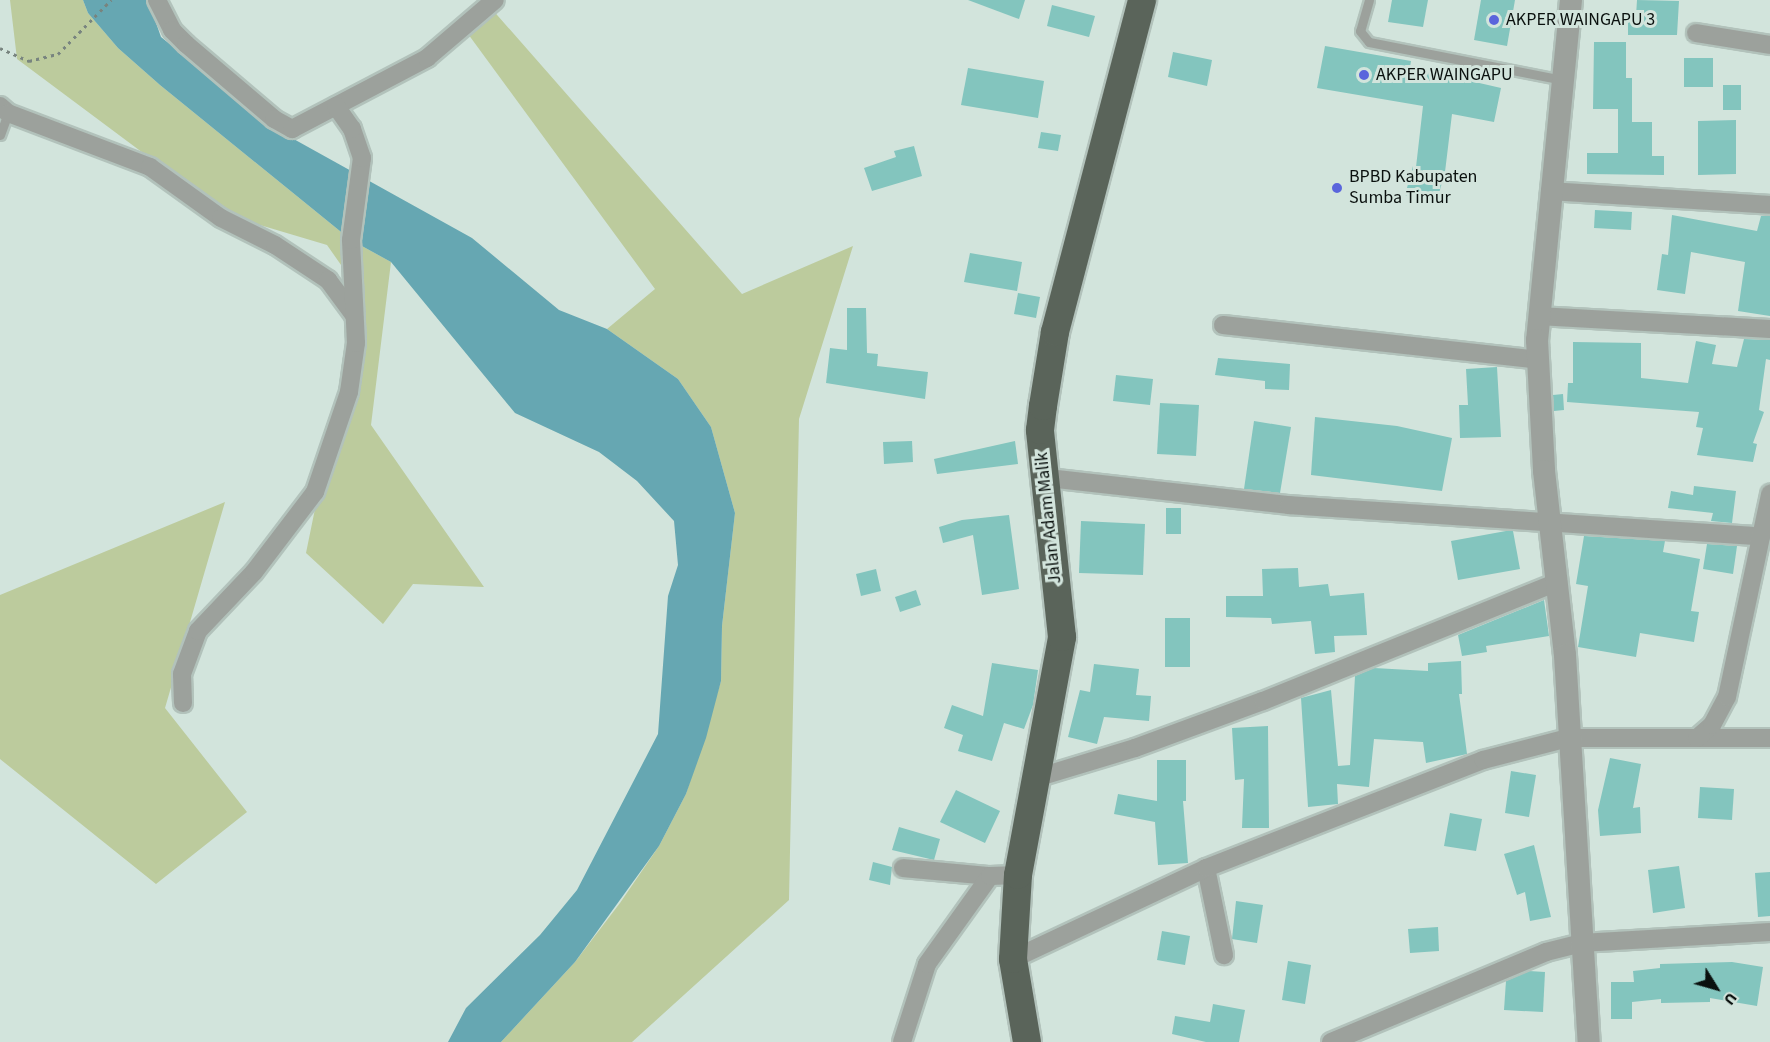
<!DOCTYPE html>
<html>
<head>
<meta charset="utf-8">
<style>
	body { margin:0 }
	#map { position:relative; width:1770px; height:1042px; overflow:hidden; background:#d2e4dc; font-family:"Source Sans 3",sans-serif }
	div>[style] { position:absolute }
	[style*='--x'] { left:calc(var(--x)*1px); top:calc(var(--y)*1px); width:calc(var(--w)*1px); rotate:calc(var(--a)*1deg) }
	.green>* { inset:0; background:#bccb9d }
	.water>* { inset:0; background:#66a7b2 }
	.building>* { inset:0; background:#83c5be }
	.path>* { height:3px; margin-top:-1.5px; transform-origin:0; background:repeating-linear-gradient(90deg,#78847f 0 3px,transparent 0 7.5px) }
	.roads { filter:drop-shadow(2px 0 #b2c2bb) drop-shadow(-2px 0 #b2c2bb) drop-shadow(0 2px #b2c2bb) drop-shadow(0 -2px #b2c2bb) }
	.service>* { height:9px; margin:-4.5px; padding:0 4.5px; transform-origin:4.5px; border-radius:4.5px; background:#9ca19c }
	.minor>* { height:18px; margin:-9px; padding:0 9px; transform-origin:9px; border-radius:9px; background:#9ca19c }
	.tertiary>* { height:22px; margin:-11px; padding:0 11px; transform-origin:11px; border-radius:11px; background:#9ca19c }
	.trunk>* { height:28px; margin:-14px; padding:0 14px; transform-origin:14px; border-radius:14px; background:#5a645a }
	.dots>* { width:16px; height:16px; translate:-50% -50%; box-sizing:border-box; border:3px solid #d2e4dc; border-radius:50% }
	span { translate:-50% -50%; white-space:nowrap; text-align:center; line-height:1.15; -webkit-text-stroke:6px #d2e4dc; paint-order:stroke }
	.poi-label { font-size:18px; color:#0a100e }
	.left { translate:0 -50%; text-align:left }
	.street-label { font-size:18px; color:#0a100e }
	.north { position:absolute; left:1686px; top:958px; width:60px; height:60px; -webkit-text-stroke:4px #d2e4dc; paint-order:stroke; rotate:127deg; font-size:16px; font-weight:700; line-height:24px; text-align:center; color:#0a100e }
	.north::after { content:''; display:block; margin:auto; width:21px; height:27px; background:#0a100e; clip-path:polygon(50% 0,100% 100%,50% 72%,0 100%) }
</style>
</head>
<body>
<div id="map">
	<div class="green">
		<div style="clip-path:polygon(10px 0,83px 0,88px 13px,118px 48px,160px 85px,351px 240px,391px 262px,371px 425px,484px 587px,413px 584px,383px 624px,306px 553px,316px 504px,357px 387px,360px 292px,327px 245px,216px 212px,186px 185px,17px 59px)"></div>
		<div style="clip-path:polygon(484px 0,742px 294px,853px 246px,799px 419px,789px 900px,632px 1042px,501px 1042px,575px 962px,620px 903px,659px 846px,686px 794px,721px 681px,722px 626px,735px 513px,711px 427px,678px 379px,607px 329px,655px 289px,460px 23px)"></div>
		<div style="clip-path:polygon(225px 502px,165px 708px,247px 812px,156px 884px,0 759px,0 595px)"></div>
	</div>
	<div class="water">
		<div style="clip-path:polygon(83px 0,148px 0,161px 37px,272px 127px,472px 238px,559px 310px,607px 329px,678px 379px,711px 427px,735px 513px,722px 626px,721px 681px,706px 738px,686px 794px,659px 846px,575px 962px,501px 1042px,448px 1042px,466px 1008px,540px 935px,577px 890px,658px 734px,668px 596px,678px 565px,674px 521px,637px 481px,599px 452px,515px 413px,391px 262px,351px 240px,160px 85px,118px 48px,88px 13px)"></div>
	</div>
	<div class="building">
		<div style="clip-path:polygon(968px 0,1025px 0,1019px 19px)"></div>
		<div style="clip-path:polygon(1392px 0,1428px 0,1423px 27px,1388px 22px)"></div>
		<div style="clip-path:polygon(1481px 0,1515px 0,1507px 46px,1474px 40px)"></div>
		<div style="clip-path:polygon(1637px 0,1679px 1px,1677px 35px,1628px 35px,1628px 16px,1636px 16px)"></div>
		<div style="clip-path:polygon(1052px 5px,1095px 16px,1089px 37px,1047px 26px)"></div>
		<div style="clip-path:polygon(1594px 42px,1626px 42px,1626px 78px,1632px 78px,1632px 122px,1652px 122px,1652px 156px,1664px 156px,1664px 175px,1587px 174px,1587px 153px,1618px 153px,1618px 109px,1593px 109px)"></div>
		<div style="clip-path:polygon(1325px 46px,1411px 61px,1410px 67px,1501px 88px,1494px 122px,1452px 114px,1445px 172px,1436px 204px,1405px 195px,1413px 166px,1416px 167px,1423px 106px,1317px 88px)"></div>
		<div style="clip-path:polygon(1173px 52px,1212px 60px,1207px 86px,1168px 77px)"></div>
		<div style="clip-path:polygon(1684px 58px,1713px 58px,1713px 87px,1684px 87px)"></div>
		<div style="clip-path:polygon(968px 68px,1044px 81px,1038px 118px,961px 105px)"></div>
		<div style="clip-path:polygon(1723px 85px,1741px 85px,1741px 110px,1723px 110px)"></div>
		<div style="clip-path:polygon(1736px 120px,1736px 174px,1698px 175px,1698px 121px)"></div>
		<div style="clip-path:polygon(1041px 132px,1061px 135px,1058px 151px,1038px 148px)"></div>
		<div style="clip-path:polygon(914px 146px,922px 176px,872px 191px,864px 168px,896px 157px,894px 151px)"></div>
		<div style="clip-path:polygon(1595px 210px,1632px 212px,1631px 230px,1594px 228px)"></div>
		<div style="clip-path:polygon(1672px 215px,1757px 231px,1761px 216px,1770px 216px,1770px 316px,1738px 311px,1745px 262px,1691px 252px,1685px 294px,1657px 290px,1662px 254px,1668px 255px)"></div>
		<div style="clip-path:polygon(970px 253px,1022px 262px,1017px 291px,964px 282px)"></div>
		<div style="clip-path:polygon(1018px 293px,1040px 297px,1036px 318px,1014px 314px)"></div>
		<div style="clip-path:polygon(847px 308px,866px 308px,867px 353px,878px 354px,877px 366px,928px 372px,925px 399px,826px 383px,830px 348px,847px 350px)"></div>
		<div style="clip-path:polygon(1744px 339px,1770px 340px,1770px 360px,1766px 359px,1759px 410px,1764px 412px,1753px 443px,1757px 444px,1753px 462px,1697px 455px,1703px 428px,1696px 427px,1699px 412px,1567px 402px,1568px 383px,1573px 383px,1573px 342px,1641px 343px,1641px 378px,1688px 383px,1696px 341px,1716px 345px,1712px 364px,1737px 367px)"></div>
		<div style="clip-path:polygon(1218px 358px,1290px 364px,1289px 390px,1265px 389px,1265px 381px,1215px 375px)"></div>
		<div style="clip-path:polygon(1497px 367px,1501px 437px,1460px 438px,1459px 405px,1468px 405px,1466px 369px)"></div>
		<div style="clip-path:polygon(1116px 375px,1153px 379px,1150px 405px,1113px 401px)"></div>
		<div style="clip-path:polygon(1563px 394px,1564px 410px,1554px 411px,1553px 395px)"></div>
		<div style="clip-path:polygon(1160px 403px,1199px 405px,1196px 456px,1157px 454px)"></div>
		<div style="clip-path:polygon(1315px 417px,1397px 426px,1452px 438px,1442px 491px,1311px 475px)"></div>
		<div style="clip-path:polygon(1254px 421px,1291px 427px,1280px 493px,1244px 489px)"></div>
		<div style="clip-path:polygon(912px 441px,913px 462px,884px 464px,883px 442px)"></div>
		<div style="clip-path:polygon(1015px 441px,1018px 464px,937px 474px,934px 459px)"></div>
		<div style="clip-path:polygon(1694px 486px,1736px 491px,1732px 523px,1711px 521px,1713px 513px,1668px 508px,1671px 491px,1693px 495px)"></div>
		<div style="clip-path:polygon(1166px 508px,1181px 508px,1181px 534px,1166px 534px)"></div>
		<div style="clip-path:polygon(1009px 515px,1019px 589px,982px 595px,973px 535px,943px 543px,939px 527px,962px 520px)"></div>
		<div style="clip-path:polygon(1081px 521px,1145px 524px,1143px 575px,1079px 573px)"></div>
		<div style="clip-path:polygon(1506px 531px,1513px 531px,1520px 569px,1458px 580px,1451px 541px)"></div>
		<div style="clip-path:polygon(1584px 536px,1665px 541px,1663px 552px,1700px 559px,1691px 611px,1699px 612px,1694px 642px,1640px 633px,1636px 657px,1578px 647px,1588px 586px,1576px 584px)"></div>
		<div style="clip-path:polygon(1707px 544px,1737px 546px,1733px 574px,1703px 569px)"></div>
		<div style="clip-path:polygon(1298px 568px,1299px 587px,1328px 584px,1330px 596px,1364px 593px,1367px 635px,1334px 636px,1335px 652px,1315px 654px,1311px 621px,1272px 624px,1271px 618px,1226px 617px,1226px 596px,1263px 596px,1262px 569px)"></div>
		<div style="clip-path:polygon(876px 569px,881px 591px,861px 596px,856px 574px)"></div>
		<div style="clip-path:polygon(916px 590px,921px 605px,900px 612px,895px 597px)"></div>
		<div style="clip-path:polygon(1544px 600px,1549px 636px,1486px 646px,1487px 652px,1462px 656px,1458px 635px)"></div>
		<div style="clip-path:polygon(1165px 618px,1190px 618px,1190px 667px,1165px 667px)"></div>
		<div style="clip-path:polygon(1461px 661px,1462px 694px,1459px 694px,1467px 754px,1426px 763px,1423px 742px,1374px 739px,1369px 787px,1337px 784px,1338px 804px,1308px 807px,1301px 698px,1331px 690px,1338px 766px,1350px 765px,1355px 676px,1374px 668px,1428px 671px,1428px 663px)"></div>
		<div style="clip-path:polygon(992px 663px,1038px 670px,1033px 705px,1024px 729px,1004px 723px,992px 761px,958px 751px,963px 735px,944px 728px,952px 705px,983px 716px)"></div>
		<div style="clip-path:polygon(1094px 664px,1139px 669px,1136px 695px,1151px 696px,1149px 721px,1104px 717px,1097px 744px,1068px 737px,1080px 690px,1090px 692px)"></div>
		<div style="clip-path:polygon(1268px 726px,1269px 828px,1242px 828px,1244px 779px,1235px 780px,1232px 728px)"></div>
		<div style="clip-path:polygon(1610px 758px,1641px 764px,1633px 808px,1640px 807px,1641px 833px,1600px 836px,1598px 810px)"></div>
		<div style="clip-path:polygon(1157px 760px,1186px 760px,1186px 801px,1183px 801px,1188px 863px,1158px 865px,1155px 822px,1114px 814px,1118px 794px,1157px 801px)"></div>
		<div style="clip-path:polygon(1511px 771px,1536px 775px,1529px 817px,1505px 813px)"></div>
		<div style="clip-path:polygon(1700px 787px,1734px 789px,1732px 820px,1698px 818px)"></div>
		<div style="clip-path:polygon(956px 790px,1000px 811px,985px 843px,940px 822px)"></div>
		<div style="clip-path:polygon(1450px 813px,1482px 819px,1476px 851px,1444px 846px)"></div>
		<div style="clip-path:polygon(899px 827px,940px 839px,934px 860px,892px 850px)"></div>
		<div style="clip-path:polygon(1534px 845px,1551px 917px,1530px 921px,1525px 892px,1517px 895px,1504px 854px)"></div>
		<div style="clip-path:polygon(873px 862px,892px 867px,890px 885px,869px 880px)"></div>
		<div style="clip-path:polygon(1679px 866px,1685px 908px,1653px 913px,1648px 870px)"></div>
		<div style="clip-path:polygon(1770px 872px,1770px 916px,1758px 917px,1755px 873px)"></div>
		<div style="clip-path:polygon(1236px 901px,1263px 905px,1257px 943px,1232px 939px)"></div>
		<div style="clip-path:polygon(1438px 927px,1439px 951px,1410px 953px,1408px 929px)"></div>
		<div style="clip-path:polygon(1162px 931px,1190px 936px,1185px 965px,1157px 960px)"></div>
		<div style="clip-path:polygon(1288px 961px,1311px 965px,1305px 1004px,1282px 1000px)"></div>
		<div style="clip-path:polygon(1732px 962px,1763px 967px,1757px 1006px,1710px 998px,1710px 1002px,1661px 1003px,1661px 999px,1632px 1002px,1632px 1019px,1611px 1019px,1611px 982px,1634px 982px,1633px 971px,1660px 968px,1660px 964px)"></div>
		<div style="clip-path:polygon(1529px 971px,1545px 972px,1543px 1012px,1504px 1010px,1506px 981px)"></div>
		<div style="clip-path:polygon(1213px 1004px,1245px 1010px,1239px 1042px,1206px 1042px,1172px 1034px,1175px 1016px,1210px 1022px)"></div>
	</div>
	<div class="path">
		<div style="--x:0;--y:48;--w:32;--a:24"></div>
		<div style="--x:29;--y:61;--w:30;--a:-14"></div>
		<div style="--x:58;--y:54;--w:76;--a:-45.5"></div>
	</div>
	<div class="roads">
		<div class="service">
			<div style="--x:1369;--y:0;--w:32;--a:106"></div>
			<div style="--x:1360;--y:31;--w:14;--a:51"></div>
			<div style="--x:1369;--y:42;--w:197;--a:11.1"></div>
			<div style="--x:0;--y:135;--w:23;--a:-70"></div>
		</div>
		<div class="minor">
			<div style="--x:157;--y:0;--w:34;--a:63"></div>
			<div style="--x:172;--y:30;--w:20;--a:45"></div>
			<div style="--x:186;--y:44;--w:116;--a:40.4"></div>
			<div style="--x:274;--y:119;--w:21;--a:29"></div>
			<div style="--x:292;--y:129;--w:153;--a:-27.7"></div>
			<div style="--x:427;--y:58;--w:89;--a:-40.5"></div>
			<div style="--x:1696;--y:33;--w:75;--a:9.2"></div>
			<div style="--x:0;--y:106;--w:11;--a:41"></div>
			<div style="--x:8;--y:113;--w:152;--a:20.8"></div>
			<div style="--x:150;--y:167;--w:87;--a:35.7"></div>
			<div style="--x:221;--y:218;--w:60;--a:26.6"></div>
			<div style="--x:275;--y:245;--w:64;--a:33.4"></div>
			<div style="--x:328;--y:280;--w:44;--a:53.4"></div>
			<div style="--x:1550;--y:191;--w:220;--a:3.6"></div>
			<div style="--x:1538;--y:316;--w:232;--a:3.2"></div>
			<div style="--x:1223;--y:325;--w:318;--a:6.3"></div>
			<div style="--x:1048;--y:478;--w:243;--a:6.4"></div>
			<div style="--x:1289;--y:505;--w:473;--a:3.8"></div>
			<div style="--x:183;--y:703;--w:29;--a:-92"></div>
			<div style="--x:182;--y:674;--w:46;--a:-69.6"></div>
			<div style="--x:198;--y:631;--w:81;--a:-46.5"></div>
			<div style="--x:254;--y:572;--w:101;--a:-52.7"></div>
			<div style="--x:315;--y:492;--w:106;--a:-71.2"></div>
			<div style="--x:349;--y:392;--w:49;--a:-81.9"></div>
			<div style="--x:356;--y:343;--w:103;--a:-92.8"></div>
			<div style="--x:351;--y:240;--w:83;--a:-82.4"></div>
			<div style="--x:362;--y:158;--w:31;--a:-109"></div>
			<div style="--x:352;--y:129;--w:28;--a:-125"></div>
			<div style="--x:1697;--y:738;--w:73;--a:0"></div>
			<div style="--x:1036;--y:778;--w:103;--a:-16.9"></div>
			<div style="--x:1135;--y:748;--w:136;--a:-20.2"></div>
			<div style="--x:1263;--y:701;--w:318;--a:-22"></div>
			<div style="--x:903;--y:868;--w:87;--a:5.3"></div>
			<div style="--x:1206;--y:868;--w:89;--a:78.3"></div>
			<div style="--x:1013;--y:959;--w:213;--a:-25.2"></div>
			<div style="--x:1206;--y:868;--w:297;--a:-21.3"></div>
			<div style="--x:1483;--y:760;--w:88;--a:-14.5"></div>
			<div style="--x:1568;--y:738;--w:129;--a:0"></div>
			<div style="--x:1697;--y:738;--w:20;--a:-41"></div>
			<div style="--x:1712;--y:725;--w:32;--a:-62"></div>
			<div style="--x:1727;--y:697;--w:208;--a:-78"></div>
			<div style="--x:902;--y:1042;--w:82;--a:-72.2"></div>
			<div style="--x:927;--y:964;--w:108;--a:-54.4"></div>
			<div style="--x:990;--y:876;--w:28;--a:-2"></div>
			<div style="--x:1331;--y:1042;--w:233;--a:-22.7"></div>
			<div style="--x:1546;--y:952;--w:36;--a:-14"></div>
			<div style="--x:1581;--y:943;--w:189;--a:-3.3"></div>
		</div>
		<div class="tertiary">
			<div style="--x:1571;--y:0;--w:342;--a:95.7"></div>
			<div style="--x:1537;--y:340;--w:131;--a:86.9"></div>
			<div style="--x:1544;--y:471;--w:185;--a:83.5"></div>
			<div style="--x:1565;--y:655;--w:388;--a:86.5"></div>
		</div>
		<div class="trunk">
			<div style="--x:1027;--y:1042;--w:84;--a:-99.6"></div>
			<div style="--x:1013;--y:959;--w:84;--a:-86.6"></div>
			<div style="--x:1018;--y:875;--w:242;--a:-79.5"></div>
			<div style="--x:1062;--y:637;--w:208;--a:-96.1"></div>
			<div style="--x:1040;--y:430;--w:24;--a:-83"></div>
			<div style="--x:1043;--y:406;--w:75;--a:-80.8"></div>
			<div style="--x:1055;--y:332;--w:343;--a:-75.3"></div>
		</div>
	</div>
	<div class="dots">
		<div style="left:1494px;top:20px;background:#5a65dc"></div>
		<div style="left:1364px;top:75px;background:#5a65dc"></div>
		<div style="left:1337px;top:188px;background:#5a65dc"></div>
	</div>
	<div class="poi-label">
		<span class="left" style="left:1506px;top:20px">AKPER WAINGAPU 3</span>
		<span class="left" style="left:1376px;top:75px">AKPER WAINGAPU</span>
		<span class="left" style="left:1349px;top:188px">BPBD Kabupaten<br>Sumba Timur</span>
	</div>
	<div class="street-label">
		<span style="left:1049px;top:518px;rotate:-96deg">Jalan Adam Malik</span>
	</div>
	<div class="north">U</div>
</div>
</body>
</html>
